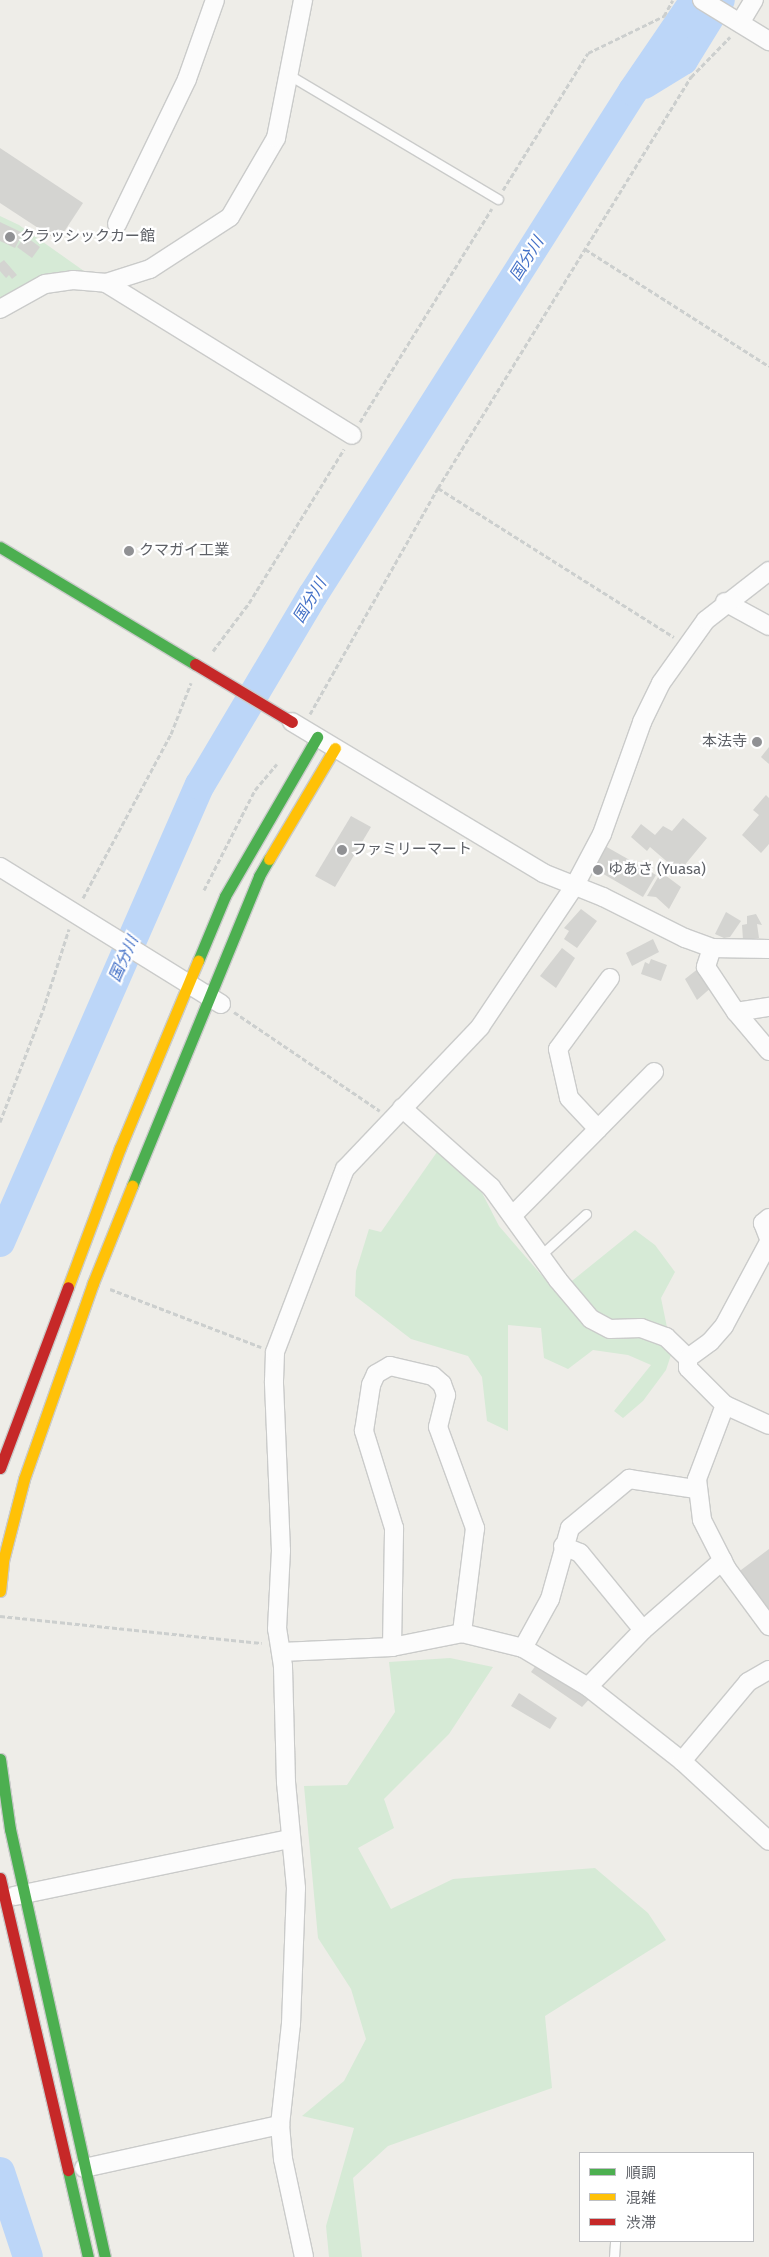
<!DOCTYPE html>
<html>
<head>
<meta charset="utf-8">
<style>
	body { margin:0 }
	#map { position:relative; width:769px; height:2257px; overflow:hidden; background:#eeede8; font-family:"Fira Sans","Noto Sans JP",sans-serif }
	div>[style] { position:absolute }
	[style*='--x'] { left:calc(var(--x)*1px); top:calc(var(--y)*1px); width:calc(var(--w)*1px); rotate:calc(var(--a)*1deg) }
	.green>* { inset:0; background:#d6ead6 }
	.river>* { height:30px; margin:-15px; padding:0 15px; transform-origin:15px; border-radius:15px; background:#bcd6f8 }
	.building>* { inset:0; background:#d4d4d1 }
	.path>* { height:3px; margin-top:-1.5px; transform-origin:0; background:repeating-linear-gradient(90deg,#cccfce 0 5px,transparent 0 7.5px) }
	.roads { filter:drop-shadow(1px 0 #cacbca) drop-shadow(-1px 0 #cacbca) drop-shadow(0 1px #cacbca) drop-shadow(0 -1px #cacbca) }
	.lane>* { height:9px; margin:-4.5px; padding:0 4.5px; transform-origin:4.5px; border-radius:4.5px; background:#fcfcfc }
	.street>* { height:18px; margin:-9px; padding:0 9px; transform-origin:9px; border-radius:9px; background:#fcfcfc }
	.fast>* { height:11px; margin:-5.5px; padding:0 5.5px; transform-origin:5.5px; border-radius:5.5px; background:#4caf50 }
	.slow>* { height:11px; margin:-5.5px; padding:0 5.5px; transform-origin:5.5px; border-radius:5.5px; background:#ffc107 }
	.jam>* { height:11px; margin:-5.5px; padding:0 5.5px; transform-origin:5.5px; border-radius:5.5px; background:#c62828 }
	.dots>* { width:14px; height:14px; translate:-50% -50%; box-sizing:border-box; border:2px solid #fff; border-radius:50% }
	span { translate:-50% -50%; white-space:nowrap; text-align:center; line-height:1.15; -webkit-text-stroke:4.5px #fff; paint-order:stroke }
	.poi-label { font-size:15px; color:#5d6066 }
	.left { translate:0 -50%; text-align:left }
	.right { translate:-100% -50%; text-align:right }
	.water-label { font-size:16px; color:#4471c7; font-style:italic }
	.legend { position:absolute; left:579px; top:2152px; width:175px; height:90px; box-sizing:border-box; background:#fff; border:1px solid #bebfc2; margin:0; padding:6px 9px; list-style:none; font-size:15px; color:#5d6066 }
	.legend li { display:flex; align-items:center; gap:10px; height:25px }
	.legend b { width:25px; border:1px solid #bebfc2 }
</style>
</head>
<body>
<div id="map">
	<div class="green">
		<div style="clip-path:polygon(0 216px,19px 225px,91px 276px,0 303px)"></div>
		<div style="clip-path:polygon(437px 1152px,477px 1183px,499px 1226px,557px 1293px,635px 1230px,655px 1245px,675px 1272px,661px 1298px,672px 1352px,666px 1370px,643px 1401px,623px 1418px,614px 1411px,651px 1365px,628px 1355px,593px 1350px,568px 1369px,544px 1358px,541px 1328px,508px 1325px,508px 1431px,487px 1421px,482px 1377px,468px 1356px,411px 1339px,355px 1296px,356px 1271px,369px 1229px,381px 1232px)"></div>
		<div style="clip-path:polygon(450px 1658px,493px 1667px,449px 1734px,384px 1799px,394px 1828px,358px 1848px,391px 1909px,453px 1879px,595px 1868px,648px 1913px,666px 1940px,545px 2016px,552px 2088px,388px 2146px,353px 2178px,362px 2257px,329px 2257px,326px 2226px,354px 2128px,302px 2116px,344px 2081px,366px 2039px,351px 1989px,318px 1938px,304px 1786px,347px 1785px,395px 1712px,389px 1662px)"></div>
	</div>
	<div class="river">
		<div style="--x:644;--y:84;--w:46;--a:-31.6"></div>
		<div style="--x:683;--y:60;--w:70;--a:-58.3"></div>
		<div style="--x:0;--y:1242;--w:499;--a:-66.4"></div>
		<div style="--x:200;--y:785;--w:221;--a:-59.3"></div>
		<div style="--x:313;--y:595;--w:597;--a:-57.59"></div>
		<div style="--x:633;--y:91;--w:110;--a:-55.7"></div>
		<div style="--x:0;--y:2172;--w:89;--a:71.8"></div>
	</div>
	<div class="building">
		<div style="clip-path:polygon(0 148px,83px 203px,58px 241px,0 203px)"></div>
		<div style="clip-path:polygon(0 222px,23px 233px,15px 248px,0 241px)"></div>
		<div style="clip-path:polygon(25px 236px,40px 247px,32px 258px,17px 247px)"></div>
		<div style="clip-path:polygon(4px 260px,17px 275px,12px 279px,9px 275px,6px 278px,0 271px,0 263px)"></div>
		<div style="clip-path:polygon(769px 747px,769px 764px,761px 757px)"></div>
		<div style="clip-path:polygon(766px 795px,769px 798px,769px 844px,761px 853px,742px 835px,759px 815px,753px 810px)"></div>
		<div style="clip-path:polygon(351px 816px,371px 827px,335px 887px,315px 876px)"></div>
		<div style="clip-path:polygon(683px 818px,707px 838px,679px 872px,650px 847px,647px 851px,631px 837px,641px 824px,655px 835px,663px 826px,672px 831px)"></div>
		<div style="clip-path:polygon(605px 846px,656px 875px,643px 897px,593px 868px)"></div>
		<div style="clip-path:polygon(661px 872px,681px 887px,669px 909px,656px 897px,647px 896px)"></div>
		<div style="clip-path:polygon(581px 909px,597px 921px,577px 948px,564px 939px,569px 931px,564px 928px)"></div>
		<div style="clip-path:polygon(726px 912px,741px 921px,730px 937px,724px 938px,715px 934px)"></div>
		<div style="clip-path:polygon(756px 914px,762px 925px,757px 924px,759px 938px,743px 940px,742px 925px,747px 924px,747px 916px)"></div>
		<div style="clip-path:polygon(653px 939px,659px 952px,632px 966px,626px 953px)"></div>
		<div style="clip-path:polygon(562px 948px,575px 958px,556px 988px,540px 976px)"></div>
		<div style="clip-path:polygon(651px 959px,667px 965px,661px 981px,641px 974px,645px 962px,649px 964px)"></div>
		<div style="clip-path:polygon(699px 968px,713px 986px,697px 1000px,685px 979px)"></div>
		<div style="clip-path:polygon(769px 1549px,769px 1615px,737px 1573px)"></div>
		<div style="clip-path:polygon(539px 1661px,592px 1696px,582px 1707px,531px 1672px)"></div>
		<div style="clip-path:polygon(519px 1693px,557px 1718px,550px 1729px,511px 1706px)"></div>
	</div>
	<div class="path">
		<div style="--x:503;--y:190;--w:161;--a:-58.2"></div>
		<div style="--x:588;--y:53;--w:85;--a:-26"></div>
		<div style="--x:664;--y:16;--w:18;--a:-61"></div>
		<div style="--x:585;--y:249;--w:218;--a:32.5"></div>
		<div style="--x:360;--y:422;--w:251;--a:-58.3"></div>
		<div style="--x:438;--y:488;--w:279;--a:32.3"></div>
		<div style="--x:213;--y:651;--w:60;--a:-53.1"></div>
		<div style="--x:249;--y:603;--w:181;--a:-58.3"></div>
		<div style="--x:310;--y:714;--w:260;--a:-60.5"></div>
		<div style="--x:438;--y:488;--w:483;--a:-58.4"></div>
		<div style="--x:691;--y:77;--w:56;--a:-45.7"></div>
		<div style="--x:204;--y:890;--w:112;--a:-63"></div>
		<div style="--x:255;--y:790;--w:34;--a:-50"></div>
		<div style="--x:83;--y:898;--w:186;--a:-61.8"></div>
		<div style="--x:171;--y:734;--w:55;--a:-68.6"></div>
		<div style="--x:234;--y:1012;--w:176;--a:34.1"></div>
		<div style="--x:0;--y:1122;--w:120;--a:-69"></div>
		<div style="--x:43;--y:1010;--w:85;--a:-72.2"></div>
		<div style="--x:110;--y:1289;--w:162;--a:21"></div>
		<div style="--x:0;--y:1616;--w:263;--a:5.9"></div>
	</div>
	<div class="roads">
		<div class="lane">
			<div style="--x:289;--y:75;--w:243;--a:30.7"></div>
			<div style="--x:541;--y:1255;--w:61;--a:-42.3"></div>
			<div style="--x:614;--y:2257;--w:16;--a:-86"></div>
		</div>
		<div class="street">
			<div style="--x:702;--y:0;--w:79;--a:31.5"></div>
			<div style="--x:740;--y:23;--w:27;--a:-59"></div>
			<div style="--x:117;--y:224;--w:161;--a:-64.2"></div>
			<div style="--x:187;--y:79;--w:84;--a:-70.5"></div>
			<div style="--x:106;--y:283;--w:289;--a:31.7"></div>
			<div style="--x:0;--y:309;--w:51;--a:-29.1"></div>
			<div style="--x:45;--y:284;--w:28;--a:-8"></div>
			<div style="--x:73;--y:280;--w:33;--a:5"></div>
			<div style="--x:106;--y:283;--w:46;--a:-17.7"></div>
			<div style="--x:150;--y:269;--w:95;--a:-33"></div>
			<div style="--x:230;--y:217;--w:91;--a:-59.8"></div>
			<div style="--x:276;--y:138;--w:141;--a:-78.9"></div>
			<div style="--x:725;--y:602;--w:50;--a:28.6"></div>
			<div style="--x:292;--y:722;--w:293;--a:31"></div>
			<div style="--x:543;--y:873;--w:65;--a:21.8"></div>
			<div style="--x:603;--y:897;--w:92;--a:26.6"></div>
			<div style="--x:685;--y:938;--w:29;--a:20"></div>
			<div style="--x:712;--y:948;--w:57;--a:1"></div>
			<div style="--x:0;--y:867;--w:260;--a:31.8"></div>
			<div style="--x:712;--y:948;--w:20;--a:108"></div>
			<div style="--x:706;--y:967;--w:54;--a:56.3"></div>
			<div style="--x:736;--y:1012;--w:51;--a:49.8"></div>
			<div style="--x:610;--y:978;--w:88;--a:126.2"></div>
			<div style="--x:558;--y:1049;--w:50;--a:77.3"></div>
			<div style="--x:569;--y:1098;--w:42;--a:46.9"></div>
			<div style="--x:598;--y:1129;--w:80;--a:-45.5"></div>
			<div style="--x:736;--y:1012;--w:33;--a:-9"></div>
			<div style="--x:402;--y:1108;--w:119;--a:41.6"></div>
			<div style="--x:491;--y:1187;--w:115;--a:54.2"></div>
			<div style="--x:558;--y:1280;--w:51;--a:49.8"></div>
			<div style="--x:591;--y:1319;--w:21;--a:28"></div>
			<div style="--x:610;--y:1329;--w:31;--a:-2"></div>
			<div style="--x:641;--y:1328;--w:27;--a:20"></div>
			<div style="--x:666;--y:1337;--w:30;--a:44"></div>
			<div style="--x:513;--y:1215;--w:121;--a:-45.3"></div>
			<div style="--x:769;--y:1218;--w:8;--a:140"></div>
			<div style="--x:763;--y:1223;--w:17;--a:69"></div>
			<div style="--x:769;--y:1242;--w:95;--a:118.2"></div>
			<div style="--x:724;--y:1326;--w:21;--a:131"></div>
			<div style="--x:710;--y:1342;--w:27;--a:144"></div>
			<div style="--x:688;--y:1358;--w:10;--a:90"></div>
			<div style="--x:688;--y:1368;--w:52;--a:45"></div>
			<div style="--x:725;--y:1405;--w:79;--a:110.7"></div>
			<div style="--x:697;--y:1479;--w:41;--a:83"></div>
			<div style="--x:702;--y:1520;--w:55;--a:63"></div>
			<div style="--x:727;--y:1569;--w:71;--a:53.6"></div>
			<div style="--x:725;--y:1405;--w:48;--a:24.4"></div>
			<div style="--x:563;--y:1546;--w:18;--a:22"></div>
			<div style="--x:580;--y:1553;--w:99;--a:50.7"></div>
			<div style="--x:643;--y:1630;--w:79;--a:134"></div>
			<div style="--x:643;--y:1630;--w:106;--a:-41.2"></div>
			<div style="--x:392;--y:1647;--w:119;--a:-89"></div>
			<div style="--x:394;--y:1528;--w:102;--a:-107.2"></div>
			<div style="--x:364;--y:1431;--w:47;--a:-81.3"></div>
			<div style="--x:371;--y:1385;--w:12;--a:-66"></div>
			<div style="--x:376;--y:1374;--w:16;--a:-30"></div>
			<div style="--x:390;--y:1366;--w:44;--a:13.1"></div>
			<div style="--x:433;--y:1376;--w:12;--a:42"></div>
			<div style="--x:442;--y:1384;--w:12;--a:70"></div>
			<div style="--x:446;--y:1395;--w:33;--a:104"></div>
			<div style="--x:438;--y:1427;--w:108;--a:69.9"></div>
			<div style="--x:475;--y:1528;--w:106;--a:97.1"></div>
			<div style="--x:523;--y:1648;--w:56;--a:-61.1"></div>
			<div style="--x:550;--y:1599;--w:74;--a:-74.3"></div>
			<div style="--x:570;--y:1528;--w:77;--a:-39.7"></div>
			<div style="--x:629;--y:1479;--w:68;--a:8.5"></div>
			<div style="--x:281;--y:1652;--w:111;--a:-2.6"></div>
			<div style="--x:392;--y:1647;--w:71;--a:-11.3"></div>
			<div style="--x:462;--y:1633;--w:63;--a:13.8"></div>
			<div style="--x:523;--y:1648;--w:76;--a:31"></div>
			<div style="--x:588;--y:1687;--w:120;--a:38.2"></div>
			<div style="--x:682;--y:1761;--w:118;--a:42.6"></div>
			<div style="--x:682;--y:1761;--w:103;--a:-50.1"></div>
			<div style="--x:748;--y:1682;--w:24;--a:-30"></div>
			<div style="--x:14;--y:1896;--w:282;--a:-11.7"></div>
			<div style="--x:84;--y:2168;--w:201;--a:-12.4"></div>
			<div style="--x:304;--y:2257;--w:100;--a:-102.1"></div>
			<div style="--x:283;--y:2159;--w:34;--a:-95"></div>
			<div style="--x:280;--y:2125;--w:102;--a:-83.8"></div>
			<div style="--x:291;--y:2024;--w:136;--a:-87.9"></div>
			<div style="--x:296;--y:1888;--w:106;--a:-95.4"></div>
			<div style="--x:286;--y:1782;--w:116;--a:-91.5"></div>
			<div style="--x:283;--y:1666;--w:37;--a:-99"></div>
			<div style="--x:277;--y:1629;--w:78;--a:-87.1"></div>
			<div style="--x:281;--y:1551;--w:170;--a:-92.4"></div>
			<div style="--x:274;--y:1381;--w:29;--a:-88"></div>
			<div style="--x:275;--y:1352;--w:196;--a:-69.1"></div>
			<div style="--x:345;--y:1169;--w:196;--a:-46.4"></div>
			<div style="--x:480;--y:1027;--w:171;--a:-56.2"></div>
			<div style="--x:575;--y:885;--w:58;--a:-62.1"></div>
			<div style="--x:602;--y:834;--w:119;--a:-70.3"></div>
			<div style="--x:642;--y:722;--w:43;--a:-64"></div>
			<div style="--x:661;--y:683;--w:77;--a:-54.5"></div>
			<div style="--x:706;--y:620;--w:80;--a:-37.9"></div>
		</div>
		<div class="fast">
			<div style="--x:0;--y:547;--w:227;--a:31"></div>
			<div style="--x:198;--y:961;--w:70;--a:-67.4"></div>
			<div style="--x:225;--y:896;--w:184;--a:-59.9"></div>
			<div style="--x:132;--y:1186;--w:335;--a:-67.7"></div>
			<div style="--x:259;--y:876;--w:20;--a:-60"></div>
			<div style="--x:0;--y:1759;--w:71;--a:81.9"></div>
			<div style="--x:10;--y:1829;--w:438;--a:77.5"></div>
			<div style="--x:68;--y:2170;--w:89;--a:77.1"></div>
		</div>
		<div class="slow">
			<div style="--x:269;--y:859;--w:129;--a:-59.3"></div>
			<div style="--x:68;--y:1287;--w:148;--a:-69.5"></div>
			<div style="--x:120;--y:1148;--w:203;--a:-67.4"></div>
			<div style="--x:0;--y:1591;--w:30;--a:-84"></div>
			<div style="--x:3;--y:1561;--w:85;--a:-75.6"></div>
			<div style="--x:24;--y:1479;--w:208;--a:-70.6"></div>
			<div style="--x:93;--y:1283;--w:105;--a:-68.1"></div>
		</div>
		<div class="jam">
			<div style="--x:195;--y:664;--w:113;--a:30.9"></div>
			<div style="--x:0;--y:1468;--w:193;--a:-69.4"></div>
			<div style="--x:0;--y:1878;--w:300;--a:76.9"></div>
		</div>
	</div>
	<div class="dots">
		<div style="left:10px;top:237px;background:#909194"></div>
		<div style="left:129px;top:551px;background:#909194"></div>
		<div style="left:757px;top:742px;background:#909194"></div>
		<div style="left:342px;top:850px;background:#909194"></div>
		<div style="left:598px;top:870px;background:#909194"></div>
	</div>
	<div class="poi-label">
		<span class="left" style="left:20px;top:237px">クラッシックカー館</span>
		<span class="left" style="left:139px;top:551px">クマガイ工業</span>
		<span class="right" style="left:747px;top:742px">本法寺</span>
		<span class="left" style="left:352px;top:850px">ファミリーマート</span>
		<span class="left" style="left:608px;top:870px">ゆあさ (Yuasa)</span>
	</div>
	<div class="water-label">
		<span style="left:527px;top:259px;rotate:-58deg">国分川</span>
		<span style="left:310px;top:601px;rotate:-59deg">国分川</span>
		<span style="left:124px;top:959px;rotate:-66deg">国分川</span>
	</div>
	<ul class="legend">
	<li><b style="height:6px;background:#4caf50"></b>順調</li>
	<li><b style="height:6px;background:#ffc107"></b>混雑</li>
	<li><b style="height:6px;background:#c62828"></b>渋滞</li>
	</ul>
</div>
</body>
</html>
